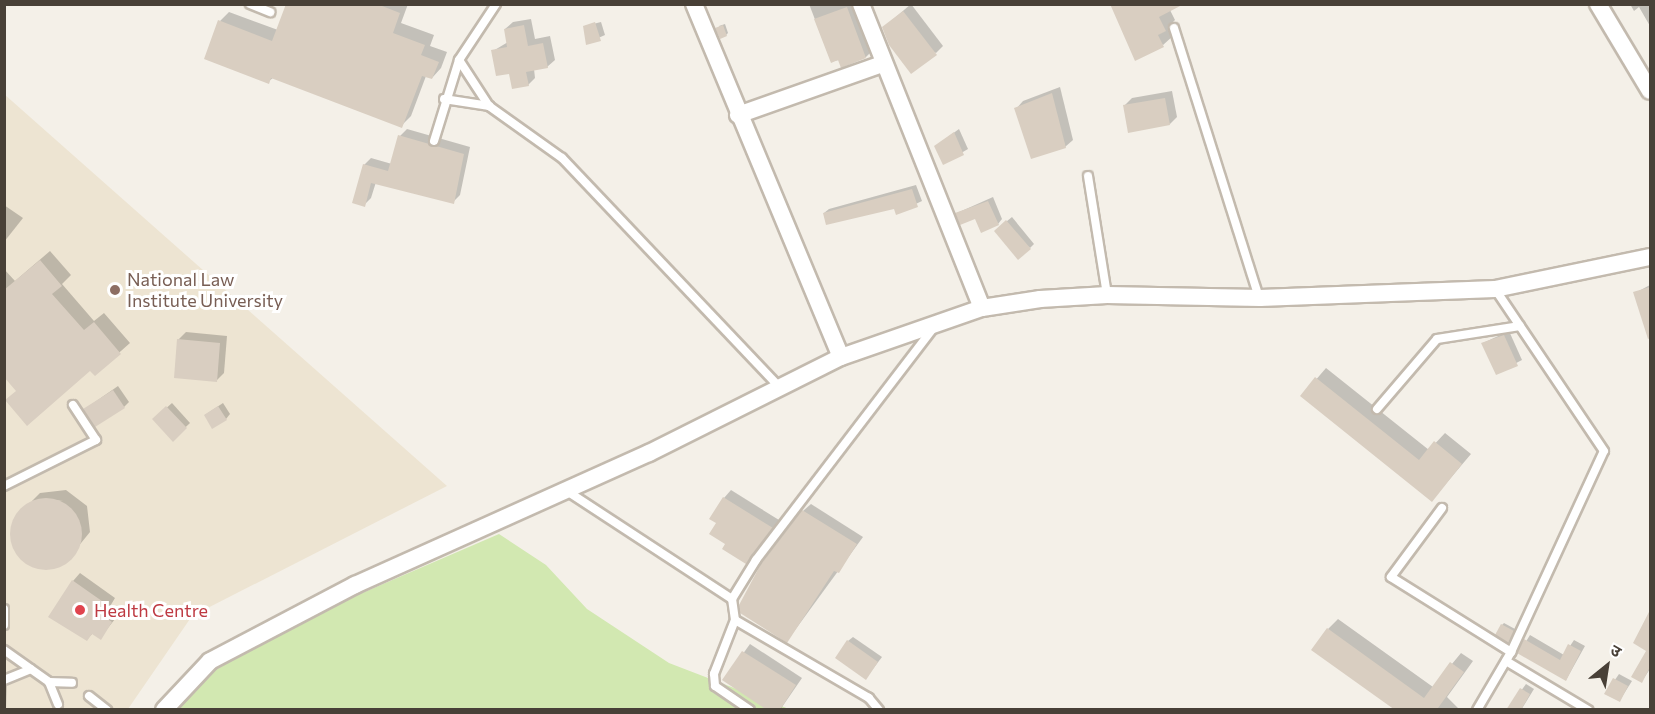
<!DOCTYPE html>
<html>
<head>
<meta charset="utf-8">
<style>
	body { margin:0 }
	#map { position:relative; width:1655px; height:714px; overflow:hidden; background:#f4f0e8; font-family:Commissioner,"Noto Sans Devanagari",sans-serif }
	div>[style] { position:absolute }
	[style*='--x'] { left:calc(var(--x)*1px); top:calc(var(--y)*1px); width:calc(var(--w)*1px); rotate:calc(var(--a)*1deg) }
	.education>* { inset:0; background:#ede4d2 }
	.green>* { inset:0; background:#d2e8b1 }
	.shadow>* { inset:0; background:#0003 }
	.building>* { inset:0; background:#d9cec1 }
	.round { border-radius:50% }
	.roads { filter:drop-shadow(2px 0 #c3baae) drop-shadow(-2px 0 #c3baae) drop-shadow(0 2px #c3baae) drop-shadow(0 -2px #c3baae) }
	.lane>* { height:8px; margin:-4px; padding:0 4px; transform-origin:4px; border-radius:4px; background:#fff }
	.street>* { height:16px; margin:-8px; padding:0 8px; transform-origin:8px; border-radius:8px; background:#fff }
	.dots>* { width:16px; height:16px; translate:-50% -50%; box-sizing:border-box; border:3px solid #fff; border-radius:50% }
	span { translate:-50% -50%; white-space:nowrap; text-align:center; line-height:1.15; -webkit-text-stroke:6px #fff; paint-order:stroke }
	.education-label { font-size:18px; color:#785e54 }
	.left { translate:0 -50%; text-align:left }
	.health-label { font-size:18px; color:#be3a42 }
	.frame { position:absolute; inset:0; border:6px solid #484037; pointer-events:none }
	.north { position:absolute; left:1577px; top:636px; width:60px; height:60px; -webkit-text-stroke:4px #fff; paint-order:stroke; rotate:30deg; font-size:16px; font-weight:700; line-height:24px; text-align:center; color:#484037 }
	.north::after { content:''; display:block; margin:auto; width:21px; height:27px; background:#484037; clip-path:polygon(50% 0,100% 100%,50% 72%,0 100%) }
</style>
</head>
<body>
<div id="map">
	<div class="education">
		<div style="clip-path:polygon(4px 94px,447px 486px,192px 616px,128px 709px,5px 709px)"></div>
	</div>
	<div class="green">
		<div style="clip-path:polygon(499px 534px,546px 565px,587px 609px,669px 663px,789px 709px,165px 710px,224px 663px,346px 600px)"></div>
	</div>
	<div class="shadow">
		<div style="clip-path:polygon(288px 4px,408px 4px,401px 23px,434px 35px,430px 46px,447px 52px,441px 68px,432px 78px,426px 76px,411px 116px,401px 126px,274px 77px,268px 82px,220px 21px,229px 12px,278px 30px)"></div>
		<div style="clip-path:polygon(809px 4px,856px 4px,873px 50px,866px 57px,831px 61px)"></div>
		<div style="clip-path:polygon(911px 4px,943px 46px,936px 53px,883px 28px)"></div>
		<div style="clip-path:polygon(1111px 4px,1170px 10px,1175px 20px,1168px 27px,1173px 36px,1163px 45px)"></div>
		<div style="clip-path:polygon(1630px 4px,1650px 4px,1650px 26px,1639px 7px,1634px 11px)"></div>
		<div style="clip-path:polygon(531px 19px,535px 39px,550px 36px,555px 60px,547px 67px,534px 69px,535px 78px,528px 85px,493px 51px,508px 42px,505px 29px,513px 22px)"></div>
		<div style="clip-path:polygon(601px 22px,605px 35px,587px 43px,585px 26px)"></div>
		<div style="clip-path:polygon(725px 24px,728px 33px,726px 35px,719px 26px)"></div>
		<div style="clip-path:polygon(1060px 87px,1073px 140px,1065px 147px,1016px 109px,1023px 101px)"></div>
		<div style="clip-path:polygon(1172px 91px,1177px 117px,1170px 124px,1124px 106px,1132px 98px)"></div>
		<div style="clip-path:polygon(407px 129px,470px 147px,460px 195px,453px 202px,376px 182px,371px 198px,364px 205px,364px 165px,371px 158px,392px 164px,400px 136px)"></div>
		<div style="clip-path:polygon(959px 129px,968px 149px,944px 163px,941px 142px)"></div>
		<div style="clip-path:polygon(916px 185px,922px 201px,897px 213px,895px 207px,824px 213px,829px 209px)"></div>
		<div style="clip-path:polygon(993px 197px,1002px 219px,998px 224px,957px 213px)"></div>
		<div style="clip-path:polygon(4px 205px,23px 218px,4px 242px)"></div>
		<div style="clip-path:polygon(1012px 217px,1034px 244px,1030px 248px,1001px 226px)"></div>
		<div style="clip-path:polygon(50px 251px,71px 275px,62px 284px,94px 321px,104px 313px,130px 343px,95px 374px,91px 369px,18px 390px,4px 375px,4px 269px,15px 281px)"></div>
		<div style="clip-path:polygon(1650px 285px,1650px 317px,1643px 320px,1635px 293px)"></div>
		<div style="clip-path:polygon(1509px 331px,1522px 360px,1497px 373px,1483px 343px)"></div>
		<div style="clip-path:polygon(186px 332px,227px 336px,224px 373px,217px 380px,178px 340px)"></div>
		<div style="clip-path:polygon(1326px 368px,1429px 450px,1445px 433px,1471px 454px,1432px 500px,1302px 396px)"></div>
		<div style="clip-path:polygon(118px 386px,129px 402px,124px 407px,85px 409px)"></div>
		<div style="clip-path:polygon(172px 403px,190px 423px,173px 439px,154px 419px)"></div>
		<div style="clip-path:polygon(223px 403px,230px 414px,226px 419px,205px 415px)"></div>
		<div style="clip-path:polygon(66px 490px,87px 506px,90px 532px,64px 564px,37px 567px,16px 551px,13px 525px,29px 504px,63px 500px,32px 501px,40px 493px)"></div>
		<div style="clip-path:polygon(731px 490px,779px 520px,746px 562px,727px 543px,718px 522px,724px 498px)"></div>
		<div style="clip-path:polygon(811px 504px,863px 537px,787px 641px,803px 511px)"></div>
		<div style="clip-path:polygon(80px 573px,115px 598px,109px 608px,119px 614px,100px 638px,93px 633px,87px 639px,73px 581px)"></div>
		<div style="clip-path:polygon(1650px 617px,1650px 669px,1642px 681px,1648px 650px,1647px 621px)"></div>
		<div style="clip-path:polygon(1338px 619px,1433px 687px,1461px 653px,1473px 661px,1447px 697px,1460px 710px,1397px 710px,1328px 629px)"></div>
		<div style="clip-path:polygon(1504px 623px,1515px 629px,1510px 639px,1502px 625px)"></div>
		<div style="clip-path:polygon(1530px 635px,1564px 655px,1574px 640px,1585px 646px,1566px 680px,1519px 653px)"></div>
		<div style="clip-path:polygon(853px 637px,882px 657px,866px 678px,848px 641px)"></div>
		<div style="clip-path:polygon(750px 644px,802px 678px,780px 710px,724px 680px)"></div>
		<div style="clip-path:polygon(1619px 674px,1632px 681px,1620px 700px,1606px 693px)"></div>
		<div style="clip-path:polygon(4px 679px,7px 680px,6px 710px,4px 710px)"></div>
		<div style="clip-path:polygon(1526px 684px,1534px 689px,1521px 710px,1508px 709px)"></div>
	</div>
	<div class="building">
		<div style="clip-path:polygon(286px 4px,377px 4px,400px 13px,393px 33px,425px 45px,421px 55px,439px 62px,432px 79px,422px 76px,402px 128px,271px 78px,269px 84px,204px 59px,218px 20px,272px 41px)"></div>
		<div style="clip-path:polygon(1110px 4px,1184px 4px,1159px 17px,1166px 31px,1158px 35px,1164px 47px,1135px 61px)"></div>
		<div style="clip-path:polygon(847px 7px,866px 58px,841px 68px,838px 60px,831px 63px,814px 19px)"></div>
		<div style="clip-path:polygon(903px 11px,937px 55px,911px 74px,889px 45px,882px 27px)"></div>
		<div style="clip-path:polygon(595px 22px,601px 41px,586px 45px,583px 26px)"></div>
		<div style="clip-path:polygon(524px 25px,528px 46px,543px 43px,548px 68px,526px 72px,529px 86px,512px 89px,509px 74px,496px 76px,491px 50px,507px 47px,504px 29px)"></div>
		<div style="clip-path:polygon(723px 25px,727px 36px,720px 39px,715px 28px)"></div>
		<div style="clip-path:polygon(1052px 93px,1066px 148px,1031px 159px,1014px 108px)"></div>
		<div style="clip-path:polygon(1165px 98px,1170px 125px,1128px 133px,1123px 105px)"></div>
		<div style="clip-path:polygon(954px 132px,964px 155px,943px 165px,934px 146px)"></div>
		<div style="clip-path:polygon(398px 135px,464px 154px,454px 204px,371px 183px,365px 207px,352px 203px,363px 164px,388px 171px)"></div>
		<div style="clip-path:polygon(912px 189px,918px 207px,896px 215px,894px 209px,826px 225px,823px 213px)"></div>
		<div style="clip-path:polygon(988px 201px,999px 225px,981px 233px,975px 219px,960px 225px,955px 213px)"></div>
		<div style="clip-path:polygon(1006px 220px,1031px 249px,1018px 260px,994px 231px)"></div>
		<div style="clip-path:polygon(40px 260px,62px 286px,52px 294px,84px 330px,94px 322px,121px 354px,95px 376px,90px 371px,27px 426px,5px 400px,16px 391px,4px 377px,4px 290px)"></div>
		<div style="clip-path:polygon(1650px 287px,1650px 338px,1648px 339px,1633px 292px)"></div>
		<div style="clip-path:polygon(1504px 335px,1518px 366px,1496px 375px,1481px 343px)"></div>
		<div style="clip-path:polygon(177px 339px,220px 343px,217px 382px,174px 378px)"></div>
		<div style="clip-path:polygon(1315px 377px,1419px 460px,1434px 441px,1462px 464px,1432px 502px,1300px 396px)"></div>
		<div style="clip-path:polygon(113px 390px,125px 408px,95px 427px,83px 409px)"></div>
		<div style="clip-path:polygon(166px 406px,187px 428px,173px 442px,152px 419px)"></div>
		<div style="clip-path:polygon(218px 406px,227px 420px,212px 429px,204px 415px)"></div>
		<div style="clip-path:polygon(723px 497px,773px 528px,746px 564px,722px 549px,725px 544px,709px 534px,716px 523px,709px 519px)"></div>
		<div class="round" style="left:10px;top:498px;width:72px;height:72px"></div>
		<div style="clip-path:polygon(802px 510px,857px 544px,839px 573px,834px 571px,787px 643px,740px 613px,739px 605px,761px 564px)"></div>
		<div style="clip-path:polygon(72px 580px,109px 606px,103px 616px,112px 622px,101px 640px,92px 634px,87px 641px,48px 617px)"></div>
		<div style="clip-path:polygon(1650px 610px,1650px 667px,1642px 683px,1631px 677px,1646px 651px,1633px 643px)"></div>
		<div style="clip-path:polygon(1501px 624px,1514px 631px,1508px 643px,1495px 635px)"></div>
		<div style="clip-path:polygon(1327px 628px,1424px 698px,1450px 662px,1464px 672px,1438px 708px,1441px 710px,1395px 710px,1311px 650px)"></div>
		<div style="clip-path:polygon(1524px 639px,1560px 660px,1568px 644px,1581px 651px,1566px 681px,1517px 653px)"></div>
		<div style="clip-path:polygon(847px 640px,878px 662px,866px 680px,835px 658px)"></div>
		<div style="clip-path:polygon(742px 651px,796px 685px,780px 710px,767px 710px,722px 680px)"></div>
		<div style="clip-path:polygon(1613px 678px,1628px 686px,1620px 702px,1604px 694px)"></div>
		<div style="clip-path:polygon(1520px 688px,1530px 694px,1521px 710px,1506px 710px)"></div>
	</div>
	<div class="roads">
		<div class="lane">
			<div style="--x:250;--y:4;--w:22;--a:22"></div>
			<div style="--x:1174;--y:28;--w:283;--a:72.5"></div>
			<div style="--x:459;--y:60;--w:55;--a:56.9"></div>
			<div style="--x:444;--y:99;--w:46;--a:8.8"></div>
			<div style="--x:489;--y:106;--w:90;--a:35.5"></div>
			<div style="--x:562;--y:158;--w:317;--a:46.5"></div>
			<div style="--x:434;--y:141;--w:85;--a:-72.8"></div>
			<div style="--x:459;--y:60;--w:67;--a:-56.5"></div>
			<div style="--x:1088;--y:176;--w:121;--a:80.9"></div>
			<div style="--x:1377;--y:409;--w:92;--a:-49.4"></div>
			<div style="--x:1437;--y:339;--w:84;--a:-8.9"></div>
			<div style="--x:4;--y:486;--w:103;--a:-26.6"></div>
			<div style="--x:96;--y:440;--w:42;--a:-123.3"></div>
			<div style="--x:567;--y:491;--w:197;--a:33.2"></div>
			<div style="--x:1442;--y:508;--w:86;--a:126.5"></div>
			<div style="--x:1391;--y:577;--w:142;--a:32"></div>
			<div style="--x:4;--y:609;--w:16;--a:90"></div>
			<div style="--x:735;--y:620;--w:58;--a:111.3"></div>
			<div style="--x:714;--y:674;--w:12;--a:85"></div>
			<div style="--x:715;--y:686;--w:42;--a:34.4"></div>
			<div style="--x:4;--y:650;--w:55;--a:35.4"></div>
			<div style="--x:49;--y:682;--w:24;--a:68"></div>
			<div style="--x:1506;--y:661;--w:96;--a:30.9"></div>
			<div style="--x:4;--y:680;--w:29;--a:-22"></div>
			<div style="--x:49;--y:682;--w:23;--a:2"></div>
			<div style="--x:89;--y:696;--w:23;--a:38"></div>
			<div style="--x:879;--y:710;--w:16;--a:-130"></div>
			<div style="--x:869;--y:698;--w:155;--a:-149.8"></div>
			<div style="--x:735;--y:620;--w:21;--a:-98"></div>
			<div style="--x:732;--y:599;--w:46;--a:-58.4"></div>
			<div style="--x:756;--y:560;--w:290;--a:-52.6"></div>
			<div style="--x:1477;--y:710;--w:67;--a:-59.6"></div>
			<div style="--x:1511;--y:652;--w:221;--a:-65.2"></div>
			<div style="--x:1604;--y:451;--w:195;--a:-123.9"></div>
		</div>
		<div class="street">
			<div style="--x:694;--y:4;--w:382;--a:67.4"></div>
			<div style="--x:861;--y:4;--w:327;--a:68.3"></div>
			<div style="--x:1598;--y:4;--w:101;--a:59.1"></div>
			<div style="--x:738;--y:115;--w:153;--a:-19.5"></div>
			<div style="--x:164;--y:710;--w:67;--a:-46.8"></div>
			<div style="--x:210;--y:661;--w:164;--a:-27.7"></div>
			<div style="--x:355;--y:585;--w:322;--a:-24.2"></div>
			<div style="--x:649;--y:453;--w:215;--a:-26.6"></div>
			<div style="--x:841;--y:357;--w:149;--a:-19.2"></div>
			<div style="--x:982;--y:308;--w:59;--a:-8.8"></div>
			<div style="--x:1040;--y:299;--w:67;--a:-3.4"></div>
			<div style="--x:1107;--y:295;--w:153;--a:1.1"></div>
			<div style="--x:1260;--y:298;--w:235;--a:-2.2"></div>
			<div style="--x:1495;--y:289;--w:158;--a:-11.7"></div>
		</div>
	</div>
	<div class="dots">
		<div style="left:115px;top:290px;background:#8d6e63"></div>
		<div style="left:80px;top:610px;background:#e0444e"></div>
	</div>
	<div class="education-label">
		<span class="left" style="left:127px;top:290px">National Law<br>Institute University</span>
	</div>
	<div class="health-label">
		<span class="left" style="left:94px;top:610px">Health Centre</span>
	</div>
	<div class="frame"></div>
	<div class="north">उ</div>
</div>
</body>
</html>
